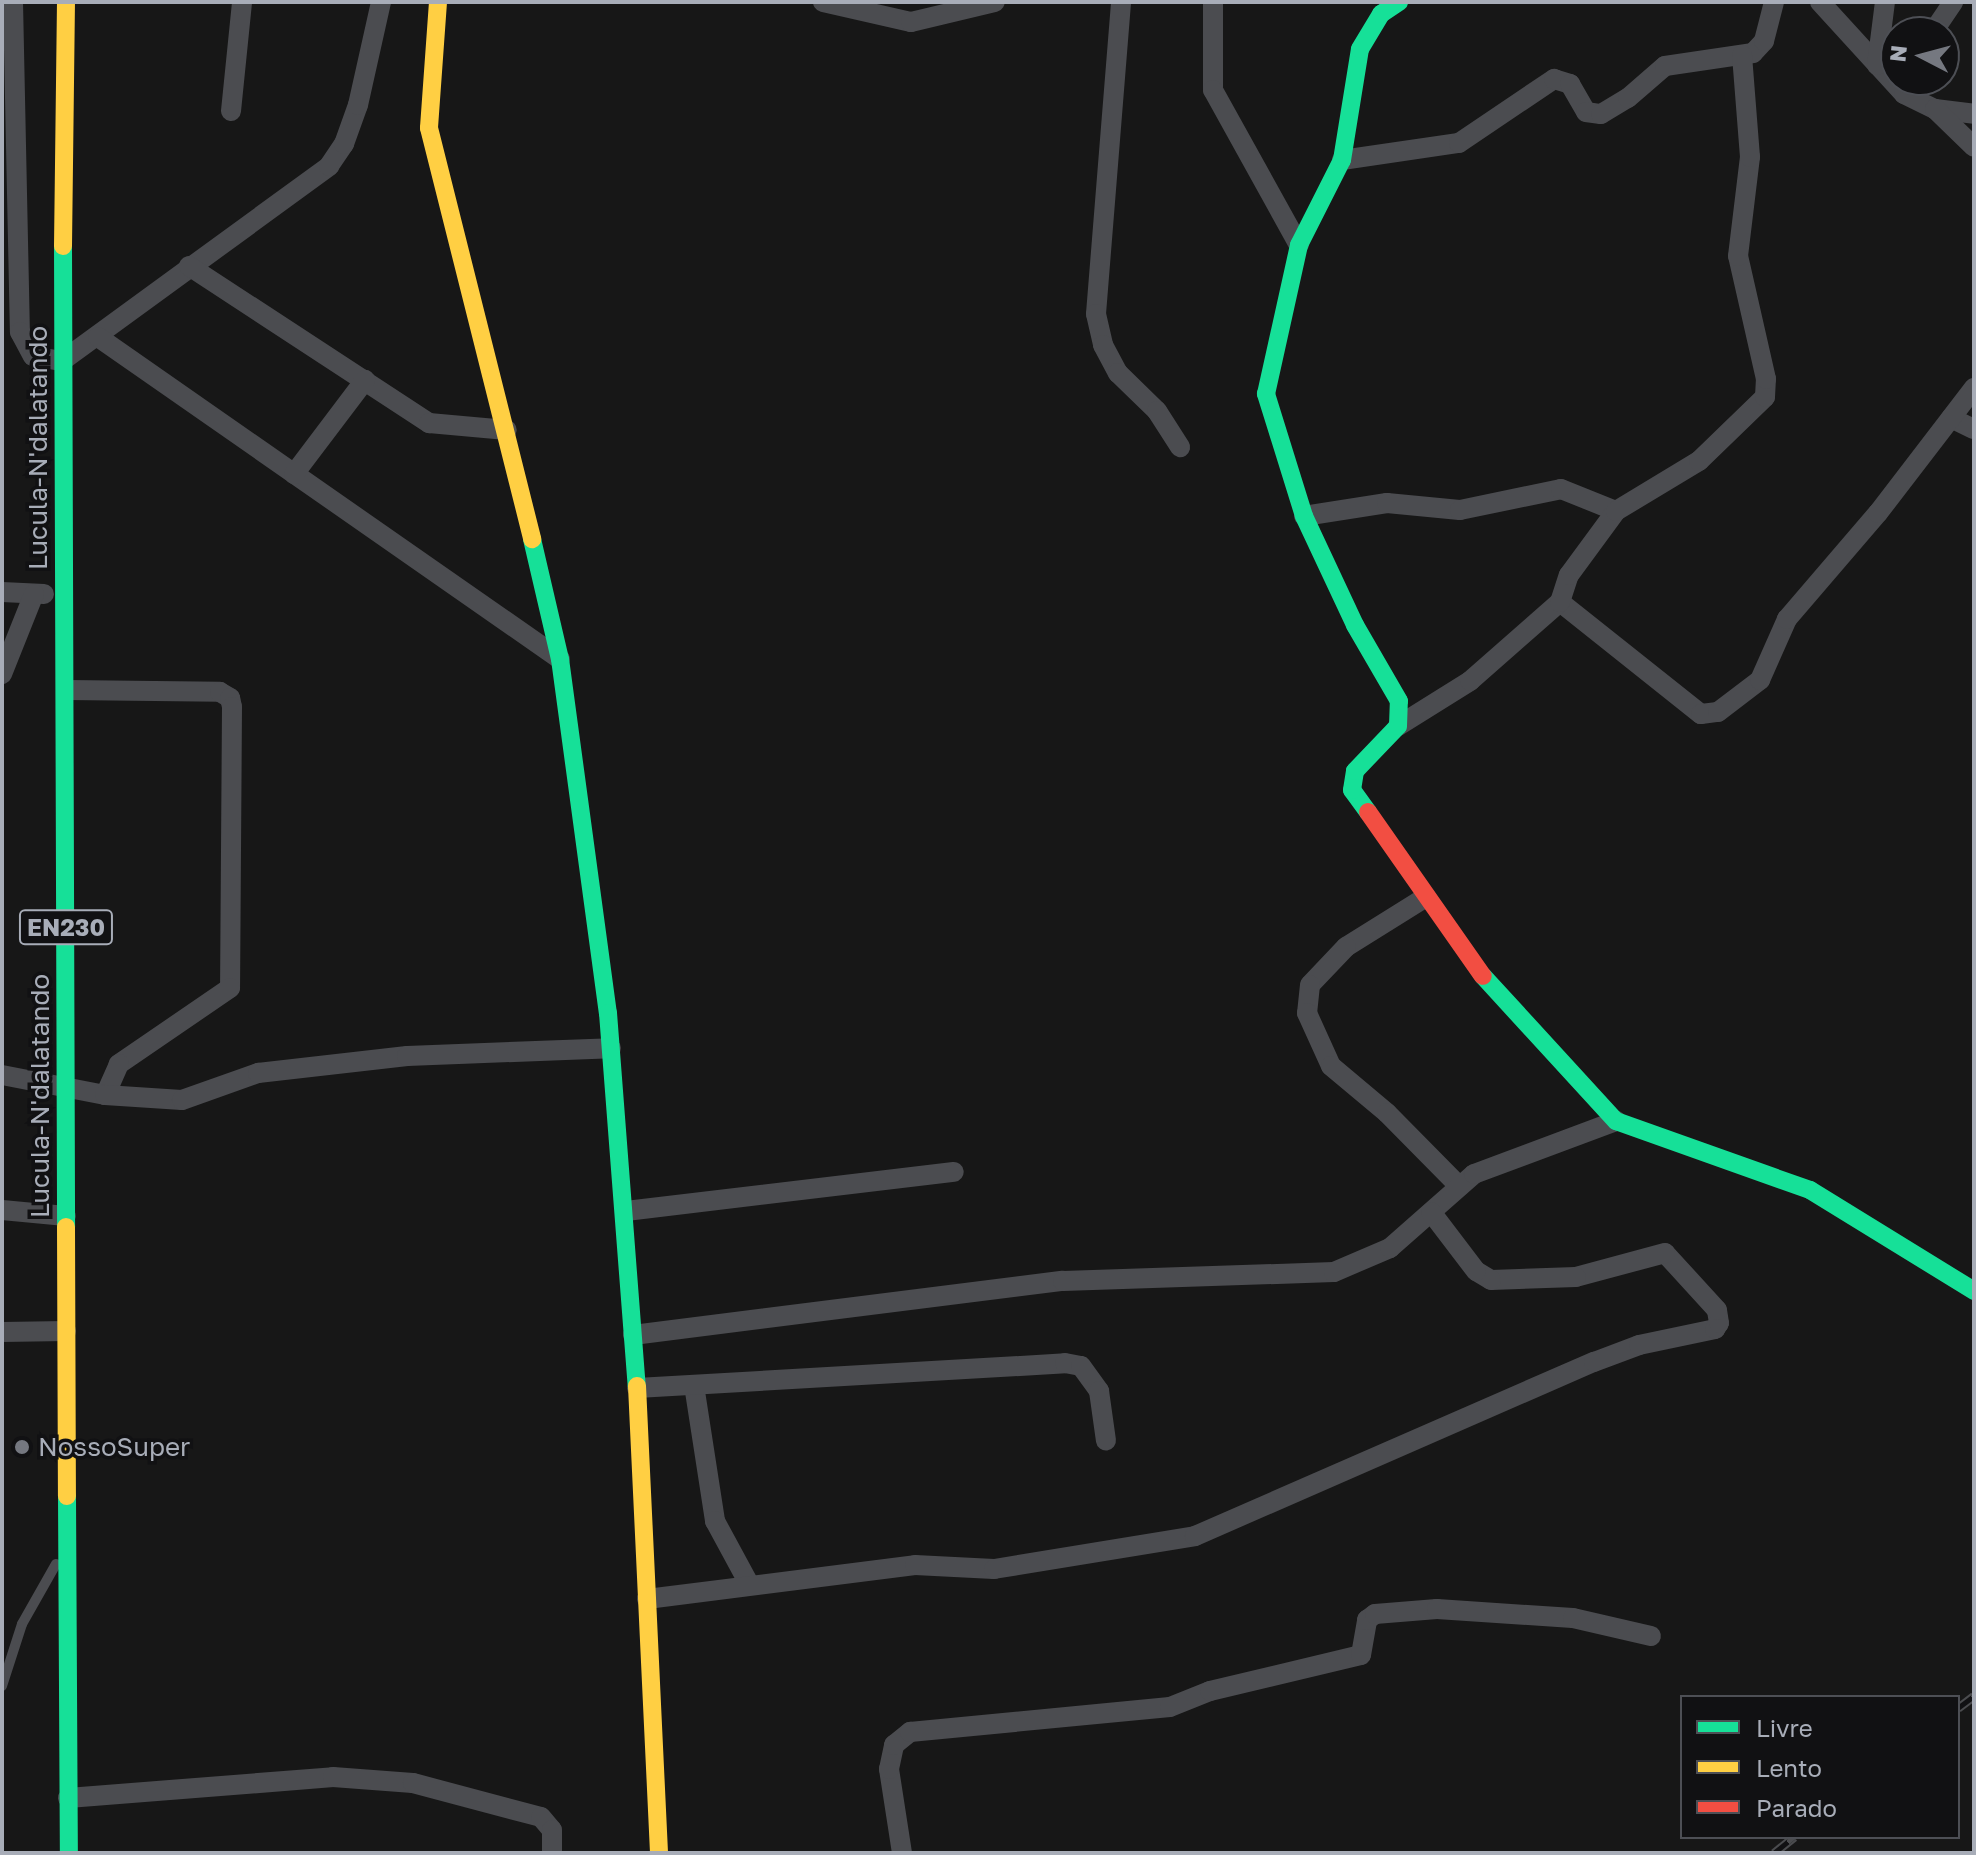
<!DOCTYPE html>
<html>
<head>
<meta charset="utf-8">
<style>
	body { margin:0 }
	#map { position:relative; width:1976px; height:1855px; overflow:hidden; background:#171717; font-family:"Golos Text",sans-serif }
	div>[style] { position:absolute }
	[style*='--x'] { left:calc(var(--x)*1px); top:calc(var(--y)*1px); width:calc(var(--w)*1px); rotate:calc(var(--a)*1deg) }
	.lane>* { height:10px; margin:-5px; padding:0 5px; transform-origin:5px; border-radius:5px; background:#4b4c50 }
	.street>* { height:20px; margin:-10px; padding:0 10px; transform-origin:10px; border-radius:10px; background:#4b4c50 }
	.fast>* { height:18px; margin:-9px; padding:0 9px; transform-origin:9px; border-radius:9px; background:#16e098 }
	.slow>* { height:18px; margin:-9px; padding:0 9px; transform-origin:9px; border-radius:9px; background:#ffcf43 }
	.jam>* { height:18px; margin:-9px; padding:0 9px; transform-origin:9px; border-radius:9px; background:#f24e42 }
	.rail>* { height:9px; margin-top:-4.5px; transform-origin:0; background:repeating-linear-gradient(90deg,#111113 0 18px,#4b4c4f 0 36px); box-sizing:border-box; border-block:2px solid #4b4c4f }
	.dots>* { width:22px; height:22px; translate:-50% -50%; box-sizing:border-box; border:4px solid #111113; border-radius:50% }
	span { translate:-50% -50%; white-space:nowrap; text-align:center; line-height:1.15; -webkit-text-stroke:7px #111113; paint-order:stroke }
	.shield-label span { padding:2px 6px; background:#111113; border:2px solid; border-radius:6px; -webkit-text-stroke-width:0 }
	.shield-label { font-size:24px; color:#a8adb8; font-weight:700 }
	.street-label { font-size:26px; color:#a8adb8 }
	.poi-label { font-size:26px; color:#a8adb8 }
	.left { translate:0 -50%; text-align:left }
	.frame { position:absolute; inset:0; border:4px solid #a8adb8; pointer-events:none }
	.legend { position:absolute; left:1680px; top:1695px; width:280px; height:144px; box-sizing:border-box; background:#111113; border:2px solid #4d4f55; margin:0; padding:10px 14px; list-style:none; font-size:24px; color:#a8adb8 }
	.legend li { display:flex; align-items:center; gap:16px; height:40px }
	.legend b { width:40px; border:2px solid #4d4f55 }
	.north { position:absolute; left:1880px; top:16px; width:80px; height:80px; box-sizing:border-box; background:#111113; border:2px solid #4d4f55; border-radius:50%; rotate:276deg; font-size:22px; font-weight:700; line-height:32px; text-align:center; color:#a8adb8 }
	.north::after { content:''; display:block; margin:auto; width:28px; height:36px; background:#757880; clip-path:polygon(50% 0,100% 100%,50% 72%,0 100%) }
</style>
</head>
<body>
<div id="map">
	<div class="lane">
		<div style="--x:2;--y:1686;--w:65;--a:-72.1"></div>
		<div style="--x:22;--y:1624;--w:69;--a:-60.5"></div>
	</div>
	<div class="street">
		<div style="--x:13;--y:2;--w:330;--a:88.8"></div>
		<div style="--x:20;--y:332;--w:27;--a:62"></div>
		<div style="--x:33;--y:356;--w:29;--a:10"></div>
		<div style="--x:62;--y:361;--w:331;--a:-36.1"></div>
		<div style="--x:329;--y:166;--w:27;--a:-56"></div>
		<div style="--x:344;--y:144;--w:41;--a:-70.3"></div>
		<div style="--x:358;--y:105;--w:106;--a:-77.4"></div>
		<div style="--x:823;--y:2;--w:90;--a:12.8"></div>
		<div style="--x:911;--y:22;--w:86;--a:-13.4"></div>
		<div style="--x:1213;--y:2;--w:88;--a:90"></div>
		<div style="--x:1213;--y:90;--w:177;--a:61"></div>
		<div style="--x:1820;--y:2;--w:125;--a:47.6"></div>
		<div style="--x:1904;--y:94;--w:34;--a:26"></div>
		<div style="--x:1935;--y:109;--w:39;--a:7"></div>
		<div style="--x:1121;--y:3;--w:312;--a:94.6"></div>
		<div style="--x:1096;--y:314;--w:32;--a:77"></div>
		<div style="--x:1103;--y:345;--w:32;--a:62"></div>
		<div style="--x:1118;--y:373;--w:54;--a:44.3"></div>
		<div style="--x:1157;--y:411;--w:43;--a:57.4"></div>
		<div style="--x:1933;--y:32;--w:36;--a:-56"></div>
		<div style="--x:1877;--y:65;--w:64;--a:-82.8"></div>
		<div style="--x:1935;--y:109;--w:54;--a:44.3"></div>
		<div style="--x:231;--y:111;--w:110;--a:-84.2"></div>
		<div style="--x:1342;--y:160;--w:118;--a:-8.3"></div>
		<div style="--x:1459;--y:143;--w:115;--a:-34"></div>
		<div style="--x:1554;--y:79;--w:17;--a:17"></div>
		<div style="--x:1570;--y:84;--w:32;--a:60"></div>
		<div style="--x:1586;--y:112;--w:15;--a:8"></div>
		<div style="--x:1601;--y:114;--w:31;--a:-31"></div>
		<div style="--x:1628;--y:98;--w:49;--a:-40.9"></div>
		<div style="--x:1665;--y:66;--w:89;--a:-8.4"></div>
		<div style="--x:1753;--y:53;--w:16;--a:-47"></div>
		<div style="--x:1764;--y:41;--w:40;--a:-75.6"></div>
		<div style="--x:189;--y:266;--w:287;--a:33.2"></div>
		<div style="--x:429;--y:423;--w:78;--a:5.1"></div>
		<div style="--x:98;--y:337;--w:563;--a:34.88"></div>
		<div style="--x:1951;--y:418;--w:25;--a:26"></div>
		<div style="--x:294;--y:474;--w:118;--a:-52.9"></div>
		<div style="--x:1304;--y:516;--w:84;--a:-8.9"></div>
		<div style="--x:1387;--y:503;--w:73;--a:5.5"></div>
		<div style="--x:1460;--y:510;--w:103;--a:-11.7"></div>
		<div style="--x:1561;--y:489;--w:59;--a:21.8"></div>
		<div style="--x:2;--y:592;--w:42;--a:2.7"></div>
		<div style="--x:1560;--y:602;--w:180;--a:38.5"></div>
		<div style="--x:1701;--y:714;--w:17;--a:-7"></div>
		<div style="--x:1718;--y:712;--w:53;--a:-37.3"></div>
		<div style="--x:1760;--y:680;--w:67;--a:-66.1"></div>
		<div style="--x:1787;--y:619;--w:140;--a:-49.4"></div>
		<div style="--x:1878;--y:513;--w:158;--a:-52.5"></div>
		<div style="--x:2;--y:674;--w:86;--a:-68.2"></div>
		<div style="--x:67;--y:690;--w:153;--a:0.7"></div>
		<div style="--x:220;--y:692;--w:12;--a:31"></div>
		<div style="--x:230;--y:698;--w:9;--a:77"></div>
		<div style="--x:232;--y:707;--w:281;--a:90.4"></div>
		<div style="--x:230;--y:988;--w:135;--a:145.6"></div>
		<div style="--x:119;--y:1064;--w:34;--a:114"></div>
		<div style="--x:1398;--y:726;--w:85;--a:-32"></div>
		<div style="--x:1470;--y:681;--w:120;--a:-41.3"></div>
		<div style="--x:1560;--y:602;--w:28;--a:-72"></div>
		<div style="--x:1569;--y:575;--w:79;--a:-53.7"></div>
		<div style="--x:1616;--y:511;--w:97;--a:-31.1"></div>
		<div style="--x:1699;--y:461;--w:92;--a:-44.1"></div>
		<div style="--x:1765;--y:397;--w:18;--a:-87"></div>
		<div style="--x:1766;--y:379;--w:126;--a:-102.8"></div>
		<div style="--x:1738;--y:256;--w:100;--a:-83.1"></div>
		<div style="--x:1750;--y:157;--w:102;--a:-94.5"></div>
		<div style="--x:1426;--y:897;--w:94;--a:148"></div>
		<div style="--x:1346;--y:947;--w:52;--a:133.5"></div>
		<div style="--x:1310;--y:985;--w:28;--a:96"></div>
		<div style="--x:1307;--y:1013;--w:58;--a:65.6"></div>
		<div style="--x:1331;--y:1066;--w:73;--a:40"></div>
		<div style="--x:1387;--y:1113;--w:103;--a:45.4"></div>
		<div style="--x:2;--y:1075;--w:105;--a:11"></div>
		<div style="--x:105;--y:1095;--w:77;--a:3.7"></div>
		<div style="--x:182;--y:1100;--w:81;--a:-19.6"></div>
		<div style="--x:258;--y:1073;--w:150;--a:-6.5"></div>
		<div style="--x:407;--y:1056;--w:204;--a:-2.2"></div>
		<div style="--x:2;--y:1210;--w:64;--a:5.4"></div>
		<div style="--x:626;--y:1211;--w:330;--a:-6.8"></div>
		<div style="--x:2;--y:1332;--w:64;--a:-0.9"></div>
		<div style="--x:633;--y:1335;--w:433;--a:-7.2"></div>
		<div style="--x:1063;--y:1281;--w:271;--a:-1.9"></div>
		<div style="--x:1334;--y:1272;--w:61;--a:-23.2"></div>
		<div style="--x:1390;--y:1248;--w:112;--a:-41.4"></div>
		<div style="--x:1474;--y:1174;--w:152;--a:-20.5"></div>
		<div style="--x:694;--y:1385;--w:138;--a:81.2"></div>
		<div style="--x:715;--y:1521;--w:72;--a:61.6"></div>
		<div style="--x:637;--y:1388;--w:429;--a:-3.3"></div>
		<div style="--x:1065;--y:1363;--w:16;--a:11"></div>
		<div style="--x:1081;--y:1366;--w:31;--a:54"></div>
		<div style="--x:1099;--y:1391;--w:50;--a:82"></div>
		<div style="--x:647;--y:1599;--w:270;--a:-7.2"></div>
		<div style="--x:915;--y:1565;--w:79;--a:2.9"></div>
		<div style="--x:994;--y:1569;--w:204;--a:-9.3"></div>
		<div style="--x:1195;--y:1536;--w:435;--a:-23.6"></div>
		<div style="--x:1594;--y:1362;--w:48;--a:-20.7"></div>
		<div style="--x:1639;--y:1345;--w:78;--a:-11.9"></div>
		<div style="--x:1715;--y:1329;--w:7;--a:-56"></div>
		<div style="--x:1719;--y:1323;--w:13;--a:-99"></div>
		<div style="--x:1717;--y:1310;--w:77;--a:-132.4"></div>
		<div style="--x:1665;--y:1253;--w:92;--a:164.9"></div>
		<div style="--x:1576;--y:1277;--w:85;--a:178"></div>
		<div style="--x:1491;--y:1280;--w:17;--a:-149"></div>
		<div style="--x:1476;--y:1271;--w:74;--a:-127.3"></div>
		<div style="--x:68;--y:1798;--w:266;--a:-4.5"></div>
		<div style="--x:333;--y:1777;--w:80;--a:4.3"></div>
		<div style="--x:413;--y:1783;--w:132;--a:14.9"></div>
		<div style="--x:541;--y:1817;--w:17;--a:50"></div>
		<div style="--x:552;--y:1830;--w:23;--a:90"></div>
		<div style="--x:902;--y:1853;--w:85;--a:-98.8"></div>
		<div style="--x:889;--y:1769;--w:25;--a:-78"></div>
		<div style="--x:894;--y:1745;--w:21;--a:-39"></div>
		<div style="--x:910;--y:1732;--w:261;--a:-5.5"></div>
		<div style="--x:1170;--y:1707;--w:43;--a:-21.8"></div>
		<div style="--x:1210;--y:1691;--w:155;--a:-13.4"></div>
		<div style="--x:1361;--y:1655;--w:36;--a:-80"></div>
		<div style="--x:1367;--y:1620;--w:10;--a:-37"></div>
		<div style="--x:1375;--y:1614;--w:62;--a:-4.6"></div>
		<div style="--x:1437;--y:1609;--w:136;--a:3.8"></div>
		<div style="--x:1573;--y:1618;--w:80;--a:13"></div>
	</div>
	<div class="fast">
		<div style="--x:63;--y:246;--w:981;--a:89.82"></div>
		<div style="--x:532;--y:539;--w:123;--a:76.9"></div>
		<div style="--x:560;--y:659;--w:357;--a:82.3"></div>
		<div style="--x:608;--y:1013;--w:374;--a:85.6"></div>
		<div style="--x:1368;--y:812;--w:27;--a:-126"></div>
		<div style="--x:1352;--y:790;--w:19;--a:-81"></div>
		<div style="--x:1355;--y:771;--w:62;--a:-46.3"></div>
		<div style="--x:1398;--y:726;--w:25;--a:-88"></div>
		<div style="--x:1399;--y:701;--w:88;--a:-120.1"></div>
		<div style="--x:1355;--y:625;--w:120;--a:-115.1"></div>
		<div style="--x:1304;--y:516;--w:128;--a:-107.3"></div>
		<div style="--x:1266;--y:394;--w:153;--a:-77.5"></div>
		<div style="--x:1299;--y:245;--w:95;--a:-63.2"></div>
		<div style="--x:1342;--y:160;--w:112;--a:-80.8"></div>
		<div style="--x:1360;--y:49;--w:41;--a:-59"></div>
		<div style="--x:1381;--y:14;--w:22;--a:-34"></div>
		<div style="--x:1483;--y:976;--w:197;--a:47.5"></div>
		<div style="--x:1616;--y:1121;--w:206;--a:19.6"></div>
		<div style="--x:1810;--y:1190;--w:193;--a:31.6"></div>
		<div style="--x:67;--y:1496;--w:357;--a:89.7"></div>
	</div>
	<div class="slow">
		<div style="--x:438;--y:2;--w:126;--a:94.1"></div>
		<div style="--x:429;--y:128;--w:424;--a:75.9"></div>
		<div style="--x:63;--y:246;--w:244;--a:-89.3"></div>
		<div style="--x:66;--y:1227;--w:269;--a:89.8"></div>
		<div style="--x:637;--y:1386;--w:468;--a:87.3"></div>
	</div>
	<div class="jam">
		<div style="--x:1368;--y:812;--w:200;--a:55"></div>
	</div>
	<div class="rail">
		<div style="--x:1958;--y:1708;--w:20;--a:-37"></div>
		<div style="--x:1774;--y:1853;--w:26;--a:-39"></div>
	</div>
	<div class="dots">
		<div style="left:22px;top:1447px;background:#757880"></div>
	</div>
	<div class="shield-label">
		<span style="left:66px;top:927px">EN230</span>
	</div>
	<div class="street-label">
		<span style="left:38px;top:448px;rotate:-90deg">Lucula-N'dalatando</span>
		<span style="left:40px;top:1096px;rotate:-90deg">Lucula-N'dalatando</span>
	</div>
	<div class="poi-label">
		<span class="left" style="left:38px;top:1447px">NossoSuper</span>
	</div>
	<div class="frame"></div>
	<ul class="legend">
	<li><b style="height:10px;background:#16e098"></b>Livre</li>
	<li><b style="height:10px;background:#ffcf43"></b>Lento</li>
	<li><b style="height:10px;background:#f24e42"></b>Parado</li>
	</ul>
	<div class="north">N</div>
</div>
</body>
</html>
